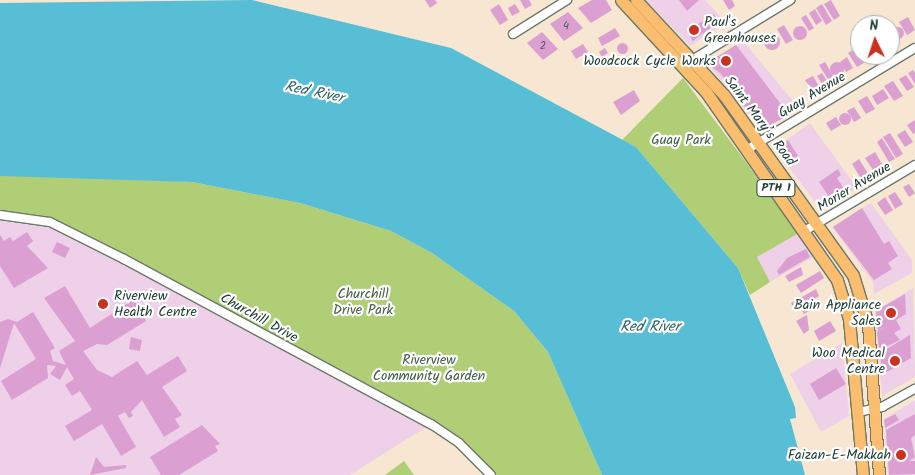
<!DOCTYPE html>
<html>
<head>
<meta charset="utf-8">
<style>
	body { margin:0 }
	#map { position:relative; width:915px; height:475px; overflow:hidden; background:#f7e7d2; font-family:Kalam,sans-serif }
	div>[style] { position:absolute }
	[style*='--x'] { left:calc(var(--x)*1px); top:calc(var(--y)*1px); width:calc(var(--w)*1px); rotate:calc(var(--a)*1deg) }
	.built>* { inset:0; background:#eed0e8 }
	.green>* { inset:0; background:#b0ce75 }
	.water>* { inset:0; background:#58bed6 }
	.building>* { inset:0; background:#dba0d1 }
	.round { border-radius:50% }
	.roads { filter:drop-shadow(1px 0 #6b786b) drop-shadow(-1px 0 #6b786b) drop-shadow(0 1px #6b786b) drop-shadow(0 -1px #6b786b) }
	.minor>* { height:8px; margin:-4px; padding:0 4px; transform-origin:4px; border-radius:4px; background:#fff }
	.highway>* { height:11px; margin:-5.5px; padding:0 5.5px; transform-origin:5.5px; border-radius:5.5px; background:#fbbd6e }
	.dots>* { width:14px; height:14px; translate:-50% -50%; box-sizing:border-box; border:2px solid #fff; border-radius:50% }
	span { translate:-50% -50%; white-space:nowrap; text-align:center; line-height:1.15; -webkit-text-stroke:4.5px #fff; paint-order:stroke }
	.number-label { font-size:11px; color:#4e565b }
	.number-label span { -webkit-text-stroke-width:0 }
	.shield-label span { padding:1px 4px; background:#fff; border:1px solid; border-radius:4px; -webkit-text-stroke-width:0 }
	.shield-label { font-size:12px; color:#1f3d34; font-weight:700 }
	.poi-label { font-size:14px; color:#1f3d34 }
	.left { translate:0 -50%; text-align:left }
	.right { translate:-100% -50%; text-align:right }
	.street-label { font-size:14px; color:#1f3d34 }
	.park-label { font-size:14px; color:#436144 }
	.water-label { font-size:15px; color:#306465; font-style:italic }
	.north { position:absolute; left:850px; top:15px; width:50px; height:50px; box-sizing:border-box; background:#fff; border:1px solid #a5b1ae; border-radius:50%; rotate:356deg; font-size:14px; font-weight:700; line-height:20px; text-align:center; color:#1f3d34 }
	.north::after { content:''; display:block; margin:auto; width:18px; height:22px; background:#c8321e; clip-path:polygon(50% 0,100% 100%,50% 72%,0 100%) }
</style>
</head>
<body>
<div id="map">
	<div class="built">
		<div style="clip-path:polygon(646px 0,705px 0,726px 23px,690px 46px)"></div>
		<div style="clip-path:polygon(743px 41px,799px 108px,762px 130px,707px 63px)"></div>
		<div style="clip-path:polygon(810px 123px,857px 188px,820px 209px,775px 148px)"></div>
		<div style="clip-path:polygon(871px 203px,912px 260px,912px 273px,874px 294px,873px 282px,832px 227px)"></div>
		<div style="clip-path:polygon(0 217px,50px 222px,431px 424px,350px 475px,0 475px)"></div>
		<div style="clip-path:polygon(799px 233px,815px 256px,770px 282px,757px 257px)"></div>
		<div style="clip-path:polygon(913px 288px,915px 377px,882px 396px,875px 311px)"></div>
		<div style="clip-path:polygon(842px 343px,849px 416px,821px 432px,790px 374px)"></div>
		<div style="clip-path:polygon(915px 400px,915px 475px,888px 475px,884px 419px)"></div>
	</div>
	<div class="green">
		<div style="clip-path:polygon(683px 78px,799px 233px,757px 257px,770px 282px,750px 295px,738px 268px,636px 147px,622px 140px)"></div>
		<div style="clip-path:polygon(57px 175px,192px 182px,300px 203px,391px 231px,432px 253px,514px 311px,548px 352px,602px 475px,491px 475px,459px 443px,50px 222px,0 215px,0 176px)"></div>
		<div style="clip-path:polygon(404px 461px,414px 475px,385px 475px)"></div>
	</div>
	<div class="water">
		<div style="clip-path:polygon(252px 0,451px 48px,636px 147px,738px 268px,795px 407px,796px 418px,790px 419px,805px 475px,602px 475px,548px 352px,514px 311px,432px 253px,391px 231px,300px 203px,192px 182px,0 176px,0 3px)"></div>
	</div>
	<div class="building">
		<div style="clip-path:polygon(425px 0,435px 0,437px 3px,430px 8px)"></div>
		<div style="clip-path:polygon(520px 0,529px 0,532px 5px,525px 9px)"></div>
		<div style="clip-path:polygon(592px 0,606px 0,612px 10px,591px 23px,578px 8px)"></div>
		<div style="clip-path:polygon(679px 0,699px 0,687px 11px)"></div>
		<div style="clip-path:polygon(723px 0,732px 0,735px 6px,729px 10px)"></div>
		<div style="clip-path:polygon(831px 0,840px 16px,834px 20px,824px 4px)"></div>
		<div style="clip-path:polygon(499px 4px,508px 20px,500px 25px,490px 10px)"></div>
		<div style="clip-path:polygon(515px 4px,520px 12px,512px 16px,508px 8px)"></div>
		<div style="clip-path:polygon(822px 4px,832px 21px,826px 25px,816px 8px)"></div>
		<div style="clip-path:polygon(815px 9px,822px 21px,816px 25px,809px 13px)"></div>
		<div style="clip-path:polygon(568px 12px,583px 28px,564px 41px,550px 24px)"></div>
		<div style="clip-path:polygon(714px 14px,718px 22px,693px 41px,687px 31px)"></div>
		<div style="clip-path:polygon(806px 15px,814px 28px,809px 31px,801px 18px)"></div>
		<div style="clip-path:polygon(908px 17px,915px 30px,907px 35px,899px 22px)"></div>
		<div style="clip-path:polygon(784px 25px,793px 40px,786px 44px,777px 29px)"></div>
		<div class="round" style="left:793px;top:26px;width:14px;height:14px"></div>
		<div class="round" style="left:892px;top:27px;width:12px;height:12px"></div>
		<div style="clip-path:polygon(615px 28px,620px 36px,602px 46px,598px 38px)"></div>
		<div style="clip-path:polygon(890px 30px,897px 42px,891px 45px,890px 44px)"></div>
		<div style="clip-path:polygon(542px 32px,558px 49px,543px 60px,527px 43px)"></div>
		<div class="round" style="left:764px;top:34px;width:16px;height:16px"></div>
		<div class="round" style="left:616.5px;top:42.5px;width:11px;height:11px"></div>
		<div style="clip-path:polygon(583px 44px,588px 52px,576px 59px,571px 51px)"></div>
		<div style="clip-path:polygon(736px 45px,789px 115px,762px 130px,721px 74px,707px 63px)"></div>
		<div style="clip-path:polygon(605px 48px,608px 53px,602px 57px,599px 52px)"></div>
		<div style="clip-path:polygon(856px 48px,864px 63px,857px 67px,848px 53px)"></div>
		<div style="clip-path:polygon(847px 57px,853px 68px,846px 72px,840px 62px)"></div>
		<div class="round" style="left:830px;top:62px;width:14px;height:14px"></div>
		<div style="clip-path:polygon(825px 62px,836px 81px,831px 84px,819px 65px)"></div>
		<div style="clip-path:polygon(913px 70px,915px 73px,915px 84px,908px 73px)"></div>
		<div style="clip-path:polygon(822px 73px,829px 84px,824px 87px,817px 76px)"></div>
		<div style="clip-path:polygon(906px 75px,914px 87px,907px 91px,899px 79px)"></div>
		<div style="clip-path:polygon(813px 76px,820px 88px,813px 92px,805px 80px)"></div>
		<div style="clip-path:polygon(893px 81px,903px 96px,894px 101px,884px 86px)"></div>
		<div style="clip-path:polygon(883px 89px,889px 98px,877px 105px,872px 96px)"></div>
		<div style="clip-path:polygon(634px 90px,640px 101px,621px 115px,613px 102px)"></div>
		<div style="clip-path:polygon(867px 96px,875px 109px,866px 114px,858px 101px)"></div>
		<div style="clip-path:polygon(854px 107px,861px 118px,854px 122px,847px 111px)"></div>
		<div class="round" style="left:839px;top:113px;width:12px;height:12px"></div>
		<div style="clip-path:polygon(836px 117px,841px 125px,831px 131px,826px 123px)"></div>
		<div style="clip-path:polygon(915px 120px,915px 133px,913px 134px,907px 125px)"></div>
		<div style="clip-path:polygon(905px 130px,913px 142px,905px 147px,897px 135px)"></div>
		<div style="clip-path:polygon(890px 133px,903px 154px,896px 158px,883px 137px)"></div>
		<div style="clip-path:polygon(882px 138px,895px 159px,889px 162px,877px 142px)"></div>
		<div style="clip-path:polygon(788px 140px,798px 156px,787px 163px,777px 147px)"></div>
		<div style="clip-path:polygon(875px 152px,882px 164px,873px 170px,865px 158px)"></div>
		<div style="clip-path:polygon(859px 159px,869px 175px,862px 180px,852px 164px)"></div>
		<div style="clip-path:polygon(838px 169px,841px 175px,837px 178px,848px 195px,834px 204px,819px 182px)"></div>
		<div style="clip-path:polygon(909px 184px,915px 193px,909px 197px,903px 187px)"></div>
		<div style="clip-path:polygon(895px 192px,903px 204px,895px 209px,888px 196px)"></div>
		<div style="clip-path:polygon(885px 197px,893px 210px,885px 215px,877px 203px)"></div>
		<div style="clip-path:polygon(862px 208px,884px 244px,889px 241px,898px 256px,888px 263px,892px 269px,874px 280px,833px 227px)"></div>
		<div style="clip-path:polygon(27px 232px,33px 241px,27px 246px,48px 268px,14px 288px,0 266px,0 235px,4px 241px,10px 237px,13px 241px)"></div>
		<div style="clip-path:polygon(57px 242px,70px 248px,65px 258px,52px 252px)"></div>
		<div style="clip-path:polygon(806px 249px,810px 257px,779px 275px,777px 271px,787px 258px)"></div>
		<div style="clip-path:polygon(801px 267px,803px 275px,789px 282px,785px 276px)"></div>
		<div style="clip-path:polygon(820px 271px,824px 278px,801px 293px,796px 285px)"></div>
		<div style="clip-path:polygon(65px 286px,90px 328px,133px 300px,140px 307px,146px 321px,107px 345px,97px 344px,83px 351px,97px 370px,112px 377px,137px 361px,147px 375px,178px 356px,187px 371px,162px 387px,182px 415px,175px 419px,180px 427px,164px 437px,142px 400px,131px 412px,133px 416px,129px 418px,125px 412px,118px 416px,136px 447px,121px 456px,102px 424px,74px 441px,65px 426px,92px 410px,80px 391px,72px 396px,65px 385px,74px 379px,67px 367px,60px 380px,50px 374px,56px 366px,47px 365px,48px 378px,12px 400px,1px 381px,36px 359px,14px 323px,0 368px,0 322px,8px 319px,17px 322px,33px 312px,55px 348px,50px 351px,53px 361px,66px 365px,59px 351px,75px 341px,44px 298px)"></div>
		<div style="clip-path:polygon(816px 289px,819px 296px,806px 304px,816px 307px,804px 314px,800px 307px,795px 310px,791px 303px)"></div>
		<div style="clip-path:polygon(905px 294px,906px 314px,896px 320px,901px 329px,894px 333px,900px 340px,879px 350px,877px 332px,889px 325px,878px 331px,876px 311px)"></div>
		<div style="clip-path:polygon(807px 315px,809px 330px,804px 334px,796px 321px)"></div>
		<div style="clip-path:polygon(830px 321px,836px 331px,819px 341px,814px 331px)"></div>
		<div style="clip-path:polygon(910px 335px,911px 358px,882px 375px,880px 353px)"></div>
		<div style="clip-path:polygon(131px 337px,142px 340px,140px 351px,129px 349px)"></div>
		<div style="clip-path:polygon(836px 368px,846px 384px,819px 400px,810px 384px)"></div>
		<div style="clip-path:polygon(895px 414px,899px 420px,885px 428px,884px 420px)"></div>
		<div style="clip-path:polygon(915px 414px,915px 435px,911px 438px,915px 457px,909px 461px,915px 461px,915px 474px,889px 475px,886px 430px)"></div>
		<div style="clip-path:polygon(202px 425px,220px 444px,215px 446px,218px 451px,179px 475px,161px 475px,150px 457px)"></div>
		<div style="clip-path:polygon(96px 457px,104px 467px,126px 465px,126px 468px,90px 475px)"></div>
	</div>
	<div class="roads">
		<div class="minor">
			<div style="--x:513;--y:34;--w:64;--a:-32.2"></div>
			<div style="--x:689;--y:62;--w:119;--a:-31.5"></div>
			<div style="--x:748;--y:149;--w:195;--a:-31.2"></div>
			<div style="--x:0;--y:215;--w:50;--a:8"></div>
			<div style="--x:50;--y:222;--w:83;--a:26.6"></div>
			<div style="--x:124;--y:259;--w:349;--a:28.3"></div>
			<div style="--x:431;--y:424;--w:34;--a:34"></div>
			<div style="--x:459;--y:443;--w:45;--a:45"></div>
			<div style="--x:806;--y:230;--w:127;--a:-30.8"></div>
			<div style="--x:858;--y:412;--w:25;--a:-12"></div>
			<div style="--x:882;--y:407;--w:38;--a:-29"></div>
		</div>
		<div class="highway">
			<div style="--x:621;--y:0;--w:125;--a:47.3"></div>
			<div style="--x:706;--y:92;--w:229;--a:55.1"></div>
			<div style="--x:837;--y:280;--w:41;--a:72.9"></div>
			<div style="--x:849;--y:319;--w:157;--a:84.9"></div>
			<div style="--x:636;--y:0;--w:129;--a:47.2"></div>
			<div style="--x:724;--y:95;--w:221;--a:54.4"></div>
			<div style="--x:853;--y:275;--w:51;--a:73"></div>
			<div style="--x:868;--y:324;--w:151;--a:85.8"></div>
		</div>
	</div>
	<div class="dots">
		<div style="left:694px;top:30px;background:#c8321e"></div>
		<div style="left:726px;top:61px;background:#c8321e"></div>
		<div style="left:103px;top:304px;background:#c8321e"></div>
		<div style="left:891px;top:313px;background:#c8321e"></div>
		<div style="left:895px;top:361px;background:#c8321e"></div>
		<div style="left:901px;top:455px;background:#c8321e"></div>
	</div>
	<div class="number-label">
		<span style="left:566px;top:26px">4</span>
		<span style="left:543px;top:46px">2</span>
	</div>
	<div class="shield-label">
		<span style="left:776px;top:188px">PTH 1</span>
	</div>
	<div class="poi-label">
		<span class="left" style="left:704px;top:30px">Paul's<br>Greenhouses</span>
		<span class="right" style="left:716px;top:61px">Woodcock Cycle Works</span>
		<span class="left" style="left:114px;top:304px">Riverview<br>Health Centre</span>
		<span class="right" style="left:881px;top:313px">Bain Appliance<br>Sales</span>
		<span class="right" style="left:885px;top:361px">Woo Medical<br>Centre</span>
		<span class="right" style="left:891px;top:455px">Faizan-E-Makkah</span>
	</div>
	<div class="street-label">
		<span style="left:812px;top:95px;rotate:-31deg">Guay Avenue</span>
		<span style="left:760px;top:121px;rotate:53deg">Saint Mary’s Road</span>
		<span style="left:854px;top:187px;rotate:-31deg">Morier Avenue</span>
		<span style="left:259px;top:318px;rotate:29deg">Churchill Drive</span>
	</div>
	<div class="park-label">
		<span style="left:681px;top:140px">Guay Park</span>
		<span style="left:363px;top:302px">Churchill<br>Drive Park</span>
		<span style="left:429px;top:368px">Riverview<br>Community Garden</span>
	</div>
	<div class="water-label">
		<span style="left:314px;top:93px;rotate:12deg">Red River</span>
		<span style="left:650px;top:328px">Red River</span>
	</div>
	<div class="north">N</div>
</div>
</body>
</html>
